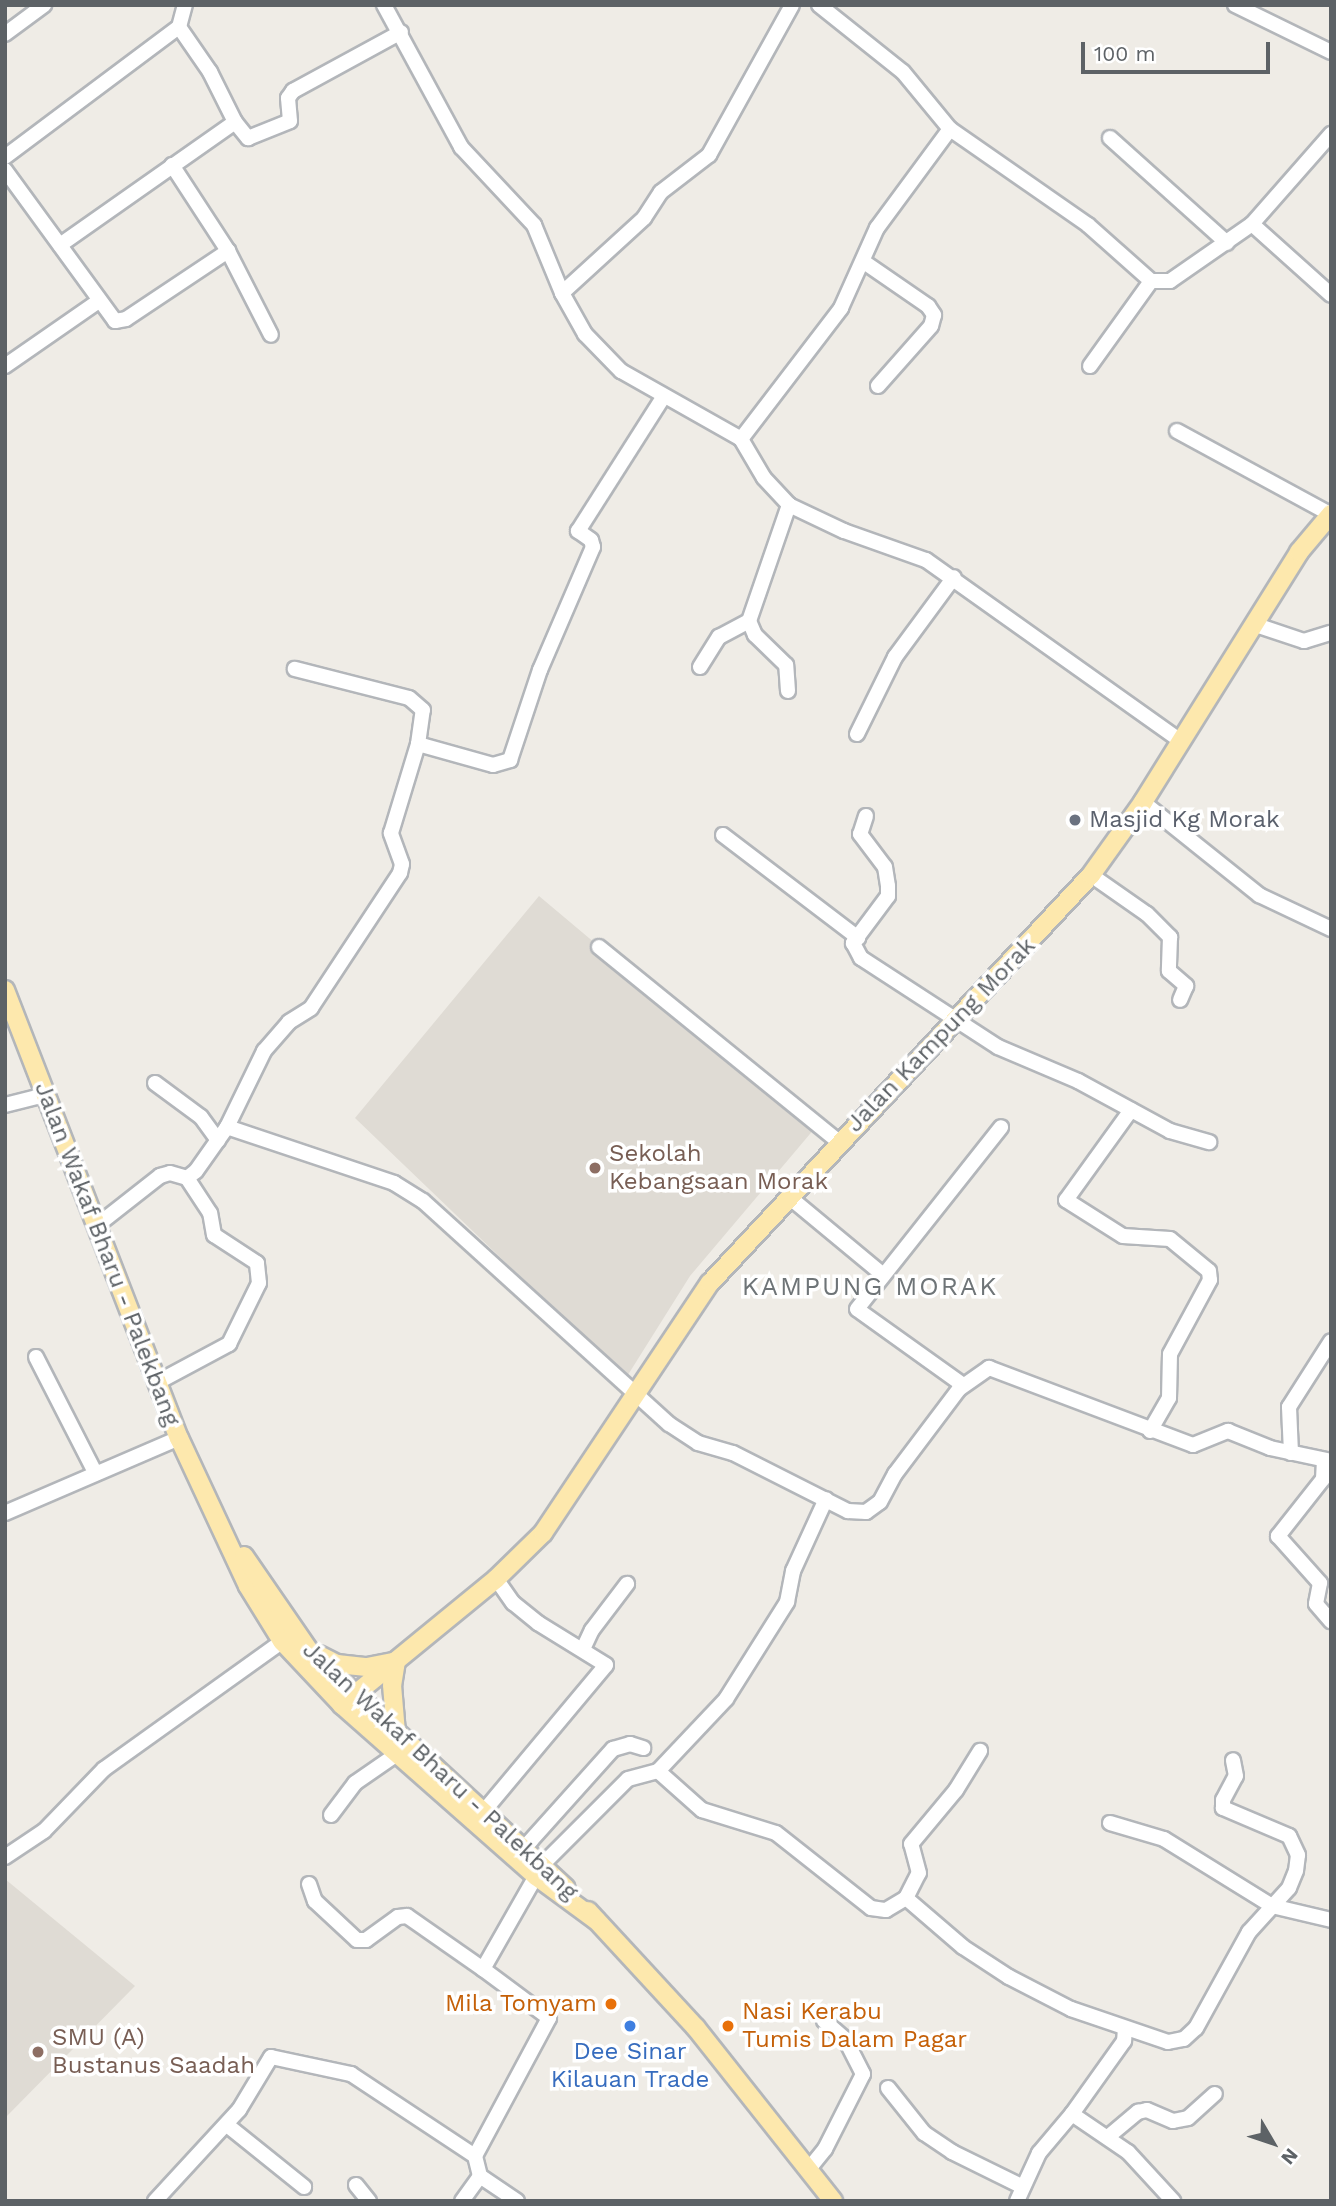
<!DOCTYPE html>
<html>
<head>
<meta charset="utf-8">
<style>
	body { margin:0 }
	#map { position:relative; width:1336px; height:2206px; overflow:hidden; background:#efece6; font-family:"Work Sans",sans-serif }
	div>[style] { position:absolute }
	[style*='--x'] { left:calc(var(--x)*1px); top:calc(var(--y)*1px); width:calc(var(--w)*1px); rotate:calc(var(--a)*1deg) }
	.education>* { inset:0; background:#dfdbd4 }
	.roads { filter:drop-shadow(2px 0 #b3b6ba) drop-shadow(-2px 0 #b3b6ba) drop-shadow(0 2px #b3b6ba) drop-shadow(0 -2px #b3b6ba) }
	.minor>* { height:14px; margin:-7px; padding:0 7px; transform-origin:7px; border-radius:7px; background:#fff }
	.major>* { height:18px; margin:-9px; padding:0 9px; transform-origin:9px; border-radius:9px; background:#fde8ad }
	.dots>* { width:19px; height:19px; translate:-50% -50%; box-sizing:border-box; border:4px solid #fff; border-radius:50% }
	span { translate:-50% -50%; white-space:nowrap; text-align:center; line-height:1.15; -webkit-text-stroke:7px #fff; paint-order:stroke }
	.worship-label { font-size:24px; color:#5b616d }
	.left { translate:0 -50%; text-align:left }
	.street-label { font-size:24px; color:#5d6266 }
	.education-label { font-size:24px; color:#785e54 }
	.food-label { font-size:24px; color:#c56008 }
	.right { translate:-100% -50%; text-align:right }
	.shop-label { font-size:24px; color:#366cbe }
	.neighbourhood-label { font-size:26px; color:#6e7477; letter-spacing:2px }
	.frame { position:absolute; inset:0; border:7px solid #5d6266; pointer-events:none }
	.north { position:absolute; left:1238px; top:2108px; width:70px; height:70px; -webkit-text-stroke:5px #fff; paint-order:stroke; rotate:129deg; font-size:19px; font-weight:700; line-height:28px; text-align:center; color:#5d6266 }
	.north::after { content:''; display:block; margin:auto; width:24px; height:32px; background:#5d6266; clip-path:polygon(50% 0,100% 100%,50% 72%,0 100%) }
	.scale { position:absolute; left:1081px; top:42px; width:189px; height:32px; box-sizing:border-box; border:4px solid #5d6266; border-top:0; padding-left:9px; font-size:21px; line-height:24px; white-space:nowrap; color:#5d6266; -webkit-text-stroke:5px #fff; paint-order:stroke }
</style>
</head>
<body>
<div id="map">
	<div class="education">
		<div style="clip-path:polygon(539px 896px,815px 1128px,690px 1276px,626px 1378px,355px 1118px)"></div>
		<div style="clip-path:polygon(5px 1879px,135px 1986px,5px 2118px)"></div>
	</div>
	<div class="roads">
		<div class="minor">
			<div style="--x:384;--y:5;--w:162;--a:61.5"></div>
			<div style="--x:461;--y:147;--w:107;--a:46.9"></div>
			<div style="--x:534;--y:225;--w:74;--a:67.6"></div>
			<div style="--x:562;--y:293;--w:47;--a:60.7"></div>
			<div style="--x:585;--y:334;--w:52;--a:45.8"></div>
			<div style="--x:621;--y:371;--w:138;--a:29.5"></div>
			<div style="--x:741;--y:439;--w:45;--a:59.5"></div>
			<div style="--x:764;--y:478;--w:37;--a:47"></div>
			<div style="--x:789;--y:505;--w:61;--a:25.3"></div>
			<div style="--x:844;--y:531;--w:87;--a:19.5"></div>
			<div style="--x:926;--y:560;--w:314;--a:35.4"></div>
			<div style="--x:819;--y:5;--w:107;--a:38.6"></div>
			<div style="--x:903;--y:72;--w:74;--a:50.5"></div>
			<div style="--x:950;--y:129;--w:168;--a:34.8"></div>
			<div style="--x:1088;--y:225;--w:84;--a:41.6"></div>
			<div style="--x:1151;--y:281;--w:19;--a:0"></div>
			<div style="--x:1170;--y:281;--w:100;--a:-34.8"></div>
			<div style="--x:1252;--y:224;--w:120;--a:-48.7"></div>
			<div style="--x:1235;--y:5;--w:107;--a:26.1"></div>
			<div style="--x:179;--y:27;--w:55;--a:55.4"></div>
			<div style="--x:210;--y:72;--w:56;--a:63.4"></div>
			<div style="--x:235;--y:122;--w:21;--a:51"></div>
			<div style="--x:248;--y:138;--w:45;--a:-22"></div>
			<div style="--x:290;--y:121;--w:23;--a:-95"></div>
			<div style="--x:288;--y:98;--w:9;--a:-54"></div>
			<div style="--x:293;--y:91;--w:123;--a:-28.6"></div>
			<div style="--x:5;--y:34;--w:49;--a:-36.6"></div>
			<div style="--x:1110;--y:138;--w:157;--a:41.9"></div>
			<div style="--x:5;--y:157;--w:217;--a:-36.8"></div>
			<div style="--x:179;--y:27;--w:23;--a:-75"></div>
			<div style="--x:172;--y:165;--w:103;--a:56.9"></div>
			<div style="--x:228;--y:251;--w:94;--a:62.9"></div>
			<div style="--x:5;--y:170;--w:187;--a:53.9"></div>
			<div style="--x:115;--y:321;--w:11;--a:-10"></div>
			<div style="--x:126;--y:319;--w:123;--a:-33.7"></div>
			<div style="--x:1252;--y:224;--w:106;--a:41.9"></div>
			<div style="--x:60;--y:245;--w:214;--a:-35.1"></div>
			<div style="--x:864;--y:262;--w:78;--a:34.5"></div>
			<div style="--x:928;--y:306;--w:11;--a:56"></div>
			<div style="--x:934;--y:315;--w:11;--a:105"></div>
			<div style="--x:931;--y:326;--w:80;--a:131.5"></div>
			<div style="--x:562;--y:293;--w:111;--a:-42.4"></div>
			<div style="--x:644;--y:218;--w:31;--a:-57"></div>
			<div style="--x:661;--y:192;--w:61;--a:-37.6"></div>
			<div style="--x:709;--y:155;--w:171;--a:-61"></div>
			<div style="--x:5;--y:366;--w:114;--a:-34.7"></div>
			<div style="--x:1090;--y:366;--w:105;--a:-54.3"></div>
			<div style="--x:1177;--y:431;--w:174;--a:28.5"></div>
			<div style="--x:741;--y:439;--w:165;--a:-52.6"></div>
			<div style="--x:841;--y:308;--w:88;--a:-65.8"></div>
			<div style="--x:877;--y:228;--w:123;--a:-53.6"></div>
			<div style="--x:1253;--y:624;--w:54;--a:18.4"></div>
			<div style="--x:1304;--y:641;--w:28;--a:-17"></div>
			<div style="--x:700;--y:667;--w:36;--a:-58"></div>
			<div style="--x:719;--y:637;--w:34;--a:-28"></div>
			<div style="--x:788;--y:691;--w:26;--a:-94"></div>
			<div style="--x:786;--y:665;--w:43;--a:-135.9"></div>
			<div style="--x:755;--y:635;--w:15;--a:-113"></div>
			<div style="--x:749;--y:621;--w:123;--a:-71"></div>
			<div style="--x:857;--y:734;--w:86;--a:-63.7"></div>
			<div style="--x:895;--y:657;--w:99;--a:-53.6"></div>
			<div style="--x:418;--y:744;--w:78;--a:15.6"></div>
			<div style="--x:493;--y:765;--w:18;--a:-16"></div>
			<div style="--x:510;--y:760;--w:95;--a:-71.6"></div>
			<div style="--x:540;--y:670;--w:134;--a:-66.7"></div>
			<div style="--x:593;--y:547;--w:7;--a:-106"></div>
			<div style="--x:591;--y:540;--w:16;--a:-145"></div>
			<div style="--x:578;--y:531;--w:156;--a:-57.5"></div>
			<div style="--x:1143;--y:802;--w:149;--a:38.7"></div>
			<div style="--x:1259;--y:895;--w:80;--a:25.3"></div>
			<div style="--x:866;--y:816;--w:19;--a:108"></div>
			<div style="--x:860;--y:834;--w:41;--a:52.9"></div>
			<div style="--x:885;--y:867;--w:19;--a:81"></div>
			<div style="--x:888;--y:886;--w:10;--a:90"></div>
			<div style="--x:888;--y:896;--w:59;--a:126.7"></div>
			<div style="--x:853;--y:943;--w:17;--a:62"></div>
			<div style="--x:861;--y:958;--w:163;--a:33"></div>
			<div style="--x:998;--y:1047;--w:87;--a:23"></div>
			<div style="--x:1078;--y:1081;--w:105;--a:28.5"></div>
			<div style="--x:1170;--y:1131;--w:41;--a:15.8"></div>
			<div style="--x:723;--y:835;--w:170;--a:37.3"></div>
			<div style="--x:1091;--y:875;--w:68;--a:34.9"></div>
			<div style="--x:1147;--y:914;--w:33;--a:45"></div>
			<div style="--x:1170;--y:937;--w:34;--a:92"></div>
			<div style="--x:1169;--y:971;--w:23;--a:41"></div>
			<div style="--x:1186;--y:986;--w:15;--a:113"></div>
			<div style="--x:599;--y:947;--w:309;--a:39.1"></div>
			<div style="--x:155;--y:1083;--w:57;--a:36.5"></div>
			<div style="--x:201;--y:1117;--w:29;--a:54"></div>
			<div style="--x:5;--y:1105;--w:41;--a:-14"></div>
			<div style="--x:1131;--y:1110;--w:111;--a:125.8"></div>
			<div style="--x:1066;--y:1200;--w:67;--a:32.3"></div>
			<div style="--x:1123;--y:1236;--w:47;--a:3.7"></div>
			<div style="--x:1170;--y:1239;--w:50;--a:39.4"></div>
			<div style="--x:1209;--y:1271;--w:9;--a:84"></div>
			<div style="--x:1210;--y:1280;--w:84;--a:118.4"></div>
			<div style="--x:1170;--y:1354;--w:44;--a:91.3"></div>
			<div style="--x:1169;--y:1398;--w:38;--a:120"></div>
			<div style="--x:227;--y:1127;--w:176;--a:18.5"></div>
			<div style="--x:394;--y:1183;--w:34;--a:32"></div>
			<div style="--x:423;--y:1201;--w:332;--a:42.2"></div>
			<div style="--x:669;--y:1424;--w:35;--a:33"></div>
			<div style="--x:698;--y:1443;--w:36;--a:16"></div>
			<div style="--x:733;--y:1453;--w:129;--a:26.8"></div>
			<div style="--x:848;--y:1511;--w:18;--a:3"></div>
			<div style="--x:866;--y:1512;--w:17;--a:-36"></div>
			<div style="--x:880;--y:1502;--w:32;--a:-62"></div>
			<div style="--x:895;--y:1474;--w:106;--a:-53"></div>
			<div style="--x:959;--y:1389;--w:37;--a:-35"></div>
			<div style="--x:989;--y:1368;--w:218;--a:20.7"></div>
			<div style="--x:1193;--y:1445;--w:38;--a:-22"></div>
			<div style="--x:1228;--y:1431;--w:45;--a:22"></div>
			<div style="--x:1270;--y:1448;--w:62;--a:12"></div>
			<div style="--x:788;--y:1196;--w:122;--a:39.7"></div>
			<div style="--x:95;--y:1227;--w:83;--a:-38.1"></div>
			<div style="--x:160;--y:1176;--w:10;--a:-17"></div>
			<div style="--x:170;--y:1173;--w:18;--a:16"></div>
			<div style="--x:187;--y:1178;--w:11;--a:-38"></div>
			<div style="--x:196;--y:1171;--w:54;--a:-54.8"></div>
			<div style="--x:227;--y:1127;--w:85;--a:-64"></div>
			<div style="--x:264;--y:1051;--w:38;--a:-49"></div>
			<div style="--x:289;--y:1022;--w:26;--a:-32"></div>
			<div style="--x:311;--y:1008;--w:162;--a:-56.6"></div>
			<div style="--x:400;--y:873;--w:9;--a:-77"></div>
			<div style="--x:402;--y:864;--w:33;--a:-110"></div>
			<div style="--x:391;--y:833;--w:93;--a:-73.1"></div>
			<div style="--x:418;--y:744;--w:34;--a:-82"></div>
			<div style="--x:423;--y:710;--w:18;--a:-139"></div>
			<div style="--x:409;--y:698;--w:118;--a:-165.7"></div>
			<div style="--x:36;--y:1357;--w:131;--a:62.9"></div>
			<div style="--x:158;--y:1382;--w:81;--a:-28.2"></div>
			<div style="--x:229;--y:1344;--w:68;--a:-63.8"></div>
			<div style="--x:259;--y:1283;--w:20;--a:-96"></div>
			<div style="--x:257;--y:1263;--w:51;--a:-146.9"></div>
			<div style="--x:214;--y:1235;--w:22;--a:-100"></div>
			<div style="--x:210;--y:1213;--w:42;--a:-123.3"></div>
			<div style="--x:963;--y:1385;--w:130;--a:-144.4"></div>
			<div style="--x:857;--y:1309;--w:232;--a:-51.6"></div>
			<div style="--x:1291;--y:1453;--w:46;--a:-92.5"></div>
			<div style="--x:1289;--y:1407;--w:78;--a:-57.5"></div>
			<div style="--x:1324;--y:1460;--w:19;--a:93"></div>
			<div style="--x:1323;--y:1479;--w:73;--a:128.3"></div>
			<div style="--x:1278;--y:1536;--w:63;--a:48.2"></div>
			<div style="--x:1320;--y:1583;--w:21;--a:101"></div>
			<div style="--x:1316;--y:1604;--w:23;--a:49"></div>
			<div style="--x:5;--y:1513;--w:189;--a:-23.3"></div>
			<div style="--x:583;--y:1649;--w:21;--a:-65"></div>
			<div style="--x:592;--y:1630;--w:58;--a:-52.7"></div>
			<div style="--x:658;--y:1771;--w:59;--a:41.6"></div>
			<div style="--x:702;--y:1810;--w:77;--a:17.3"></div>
			<div style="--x:776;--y:1833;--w:121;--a:38.3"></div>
			<div style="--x:871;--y:1908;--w:15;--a:8"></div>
			<div style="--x:886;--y:1910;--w:23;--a:-31"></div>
			<div style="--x:906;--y:1898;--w:75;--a:40.7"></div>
			<div style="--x:963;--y:1947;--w:55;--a:33.1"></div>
			<div style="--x:1009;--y:1977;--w:70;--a:27.3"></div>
			<div style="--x:1071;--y:2009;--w:102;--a:18.8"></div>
			<div style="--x:1168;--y:2042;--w:16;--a:-11"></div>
			<div style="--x:1184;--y:2039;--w:16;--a:-43"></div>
			<div style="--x:1196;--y:2028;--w:110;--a:-61.1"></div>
			<div style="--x:1249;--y:1932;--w:59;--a:-47.7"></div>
			<div style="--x:1289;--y:1888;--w:18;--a:-68"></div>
			<div style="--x:1296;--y:1871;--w:16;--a:-83"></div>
			<div style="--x:1298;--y:1855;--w:21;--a:-115"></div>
			<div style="--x:1289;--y:1836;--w:72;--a:-157"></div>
			<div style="--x:1223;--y:1808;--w:8;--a:-90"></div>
			<div style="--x:1223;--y:1800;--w:27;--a:-62"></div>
			<div style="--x:1236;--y:1776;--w:16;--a:-101"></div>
			<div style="--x:484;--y:1811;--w:190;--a:-50.1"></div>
			<div style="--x:606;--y:1665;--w:80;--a:-148.3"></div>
			<div style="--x:538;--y:1623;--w:32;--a:-141"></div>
			<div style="--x:513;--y:1603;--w:29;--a:-125"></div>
			<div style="--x:331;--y:1815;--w:40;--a:-53"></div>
			<div style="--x:355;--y:1783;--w:51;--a:-34.6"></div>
			<div style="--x:1110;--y:1823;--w:56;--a:16.5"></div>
			<div style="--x:1164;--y:1839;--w:127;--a:31.8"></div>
			<div style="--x:1272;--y:1906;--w:61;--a:13.3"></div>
			<div style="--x:525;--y:1847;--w:132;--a:-48.1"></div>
			<div style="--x:613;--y:1749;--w:18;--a:-16"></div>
			<div style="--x:630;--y:1744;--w:14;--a:17"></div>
			<div style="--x:5;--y:1857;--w:47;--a:-33.7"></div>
			<div style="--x:44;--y:1831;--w:86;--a:-45.9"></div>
			<div style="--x:104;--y:1769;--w:230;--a:-35.6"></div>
			<div style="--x:543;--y:1864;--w:120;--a:-45"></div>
			<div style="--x:628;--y:1779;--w:31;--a:-15"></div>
			<div style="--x:658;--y:1771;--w:99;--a:-46.6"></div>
			<div style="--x:726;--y:1699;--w:115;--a:-57.8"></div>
			<div style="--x:787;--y:1602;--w:32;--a:-79"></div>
			<div style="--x:793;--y:1571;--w:79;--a:-65.4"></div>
			<div style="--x:309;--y:1884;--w:18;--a:71"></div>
			<div style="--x:315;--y:1901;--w:57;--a:42.9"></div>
			<div style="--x:357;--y:1940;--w:9;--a:0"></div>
			<div style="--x:366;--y:1940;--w:39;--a:-36"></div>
			<div style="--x:398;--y:1917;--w:9;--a:-6"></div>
			<div style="--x:407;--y:1916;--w:93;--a:34.9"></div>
			<div style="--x:906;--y:1898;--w:28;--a:-63"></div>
			<div style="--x:919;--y:1873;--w:30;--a:-105"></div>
			<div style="--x:911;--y:1844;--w:70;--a:-50.2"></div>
			<div style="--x:956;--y:1790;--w:46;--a:-58.4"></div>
			<div style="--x:1125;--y:2028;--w:13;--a:94"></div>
			<div style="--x:1124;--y:2041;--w:90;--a:125.5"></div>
			<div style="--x:1072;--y:2114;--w:68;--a:34.2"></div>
			<div style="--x:1128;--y:2152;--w:67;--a:47.4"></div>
			<div style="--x:888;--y:2088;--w:58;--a:51.3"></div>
			<div style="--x:924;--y:2133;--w:34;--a:34"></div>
			<div style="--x:952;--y:2152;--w:79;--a:26.2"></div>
			<div style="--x:227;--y:2125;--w:99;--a:38.8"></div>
			<div style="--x:1109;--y:2136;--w:38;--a:-40"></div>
			<div style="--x:1138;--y:2112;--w:9;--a:-13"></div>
			<div style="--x:1147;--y:2110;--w:28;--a:23"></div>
			<div style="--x:1173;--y:2121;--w:15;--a:-11"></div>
			<div style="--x:1188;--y:2118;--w:36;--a:-42"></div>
			<div style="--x:808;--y:2170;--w:27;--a:-51"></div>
			<div style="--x:825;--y:2149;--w:84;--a:-63.1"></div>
			<div style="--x:863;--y:2074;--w:39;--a:-117"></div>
			<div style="--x:845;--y:2039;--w:28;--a:-139"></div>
			<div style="--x:356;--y:2185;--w:21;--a:51"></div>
			<div style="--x:155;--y:2201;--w:124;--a:-47.3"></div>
			<div style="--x:239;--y:2110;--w:62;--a:-58.9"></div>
			<div style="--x:271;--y:2057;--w:82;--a:12"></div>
			<div style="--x:351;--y:2074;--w:149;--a:33.5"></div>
			<div style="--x:462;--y:2201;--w:31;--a:-54"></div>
			<div style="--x:517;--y:2201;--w:45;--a:-146"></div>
			<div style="--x:480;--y:2176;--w:21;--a:-104"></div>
			<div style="--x:475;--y:2156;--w:157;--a:-61.8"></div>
			<div style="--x:549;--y:2018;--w:82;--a:-143.4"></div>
			<div style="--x:483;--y:1969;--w:107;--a:-60.3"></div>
			<div style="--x:1017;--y:2201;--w:53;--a:-65.4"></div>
			<div style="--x:1039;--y:2153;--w:51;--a:-49.8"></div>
		</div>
		<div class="major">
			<div style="--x:5;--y:990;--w:481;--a:68.8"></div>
			<div style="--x:179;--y:1438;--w:163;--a:65"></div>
			<div style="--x:248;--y:1586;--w:65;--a:58.3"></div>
			<div style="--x:282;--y:1641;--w:88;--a:46.8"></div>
			<div style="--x:342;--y:1705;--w:259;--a:41.4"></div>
			<div style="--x:536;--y:1876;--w:74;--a:36.3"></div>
			<div style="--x:244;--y:1556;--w:116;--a:55.5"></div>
			<div style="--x:310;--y:1652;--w:348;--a:42.7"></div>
			<div style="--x:319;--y:1655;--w:20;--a:27"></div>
			<div style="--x:337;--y:1664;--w:30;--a:6"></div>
			<div style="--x:367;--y:1667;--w:26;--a:-11"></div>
			<div style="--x:396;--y:1661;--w:24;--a:99"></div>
			<div style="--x:392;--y:1685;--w:48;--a:85.2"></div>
			<div style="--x:342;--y:1705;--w:199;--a:-39.3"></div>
			<div style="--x:496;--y:1579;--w:66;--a:-44.4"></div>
			<div style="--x:543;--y:1533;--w:301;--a:-56.3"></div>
			<div style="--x:710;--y:1283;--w:558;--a:-46.96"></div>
			<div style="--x:1091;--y:875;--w:90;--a:-54.5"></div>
			<div style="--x:1143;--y:802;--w:295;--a:-58"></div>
			<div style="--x:1299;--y:552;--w:50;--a:-49.9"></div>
			<div style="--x:588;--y:1911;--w:159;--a:47.3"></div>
			<div style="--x:696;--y:2028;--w:221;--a:51.6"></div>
		</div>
	</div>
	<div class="dots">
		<div style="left:1075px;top:820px;background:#6b7280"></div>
		<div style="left:595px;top:1168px;background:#8d6e63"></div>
		<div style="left:611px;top:2004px;background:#e8710a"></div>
		<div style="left:630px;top:2026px;background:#3f7fe0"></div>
		<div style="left:728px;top:2026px;background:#e8710a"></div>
		<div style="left:38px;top:2052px;background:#8d6e63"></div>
	</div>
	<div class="worship-label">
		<span class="left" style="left:1089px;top:820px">Masjid Kg Morak</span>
	</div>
	<div class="street-label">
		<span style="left:941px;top:1035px;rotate:-46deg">Jalan Kampung Morak</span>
		<span style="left:107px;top:1254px;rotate:69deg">Jalan Wakaf Bharu - Palekbang</span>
		<span style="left:440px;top:1771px;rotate:43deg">Jalan Wakaf Bharu - Palekbang</span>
	</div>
	<div class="education-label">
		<span class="left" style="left:609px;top:1168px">Sekolah<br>Kebangsaan Morak</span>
		<span class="left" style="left:52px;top:2052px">SMU (A)<br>Bustanus Saadah</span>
	</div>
	<div class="food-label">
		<span class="right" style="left:597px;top:2004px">Mila Tomyam</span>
		<span class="left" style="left:742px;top:2026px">Nasi Kerabu<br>Tumis Dalam Pagar</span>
	</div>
	<div class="shop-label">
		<span style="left:630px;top:2066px">Dee Sinar<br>Kilauan Trade</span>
	</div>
	<div class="neighbourhood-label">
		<span style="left:870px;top:1287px">KAMPUNG MORAK</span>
	</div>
	<div class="frame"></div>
	<div class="north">N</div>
	<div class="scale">100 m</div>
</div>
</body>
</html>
